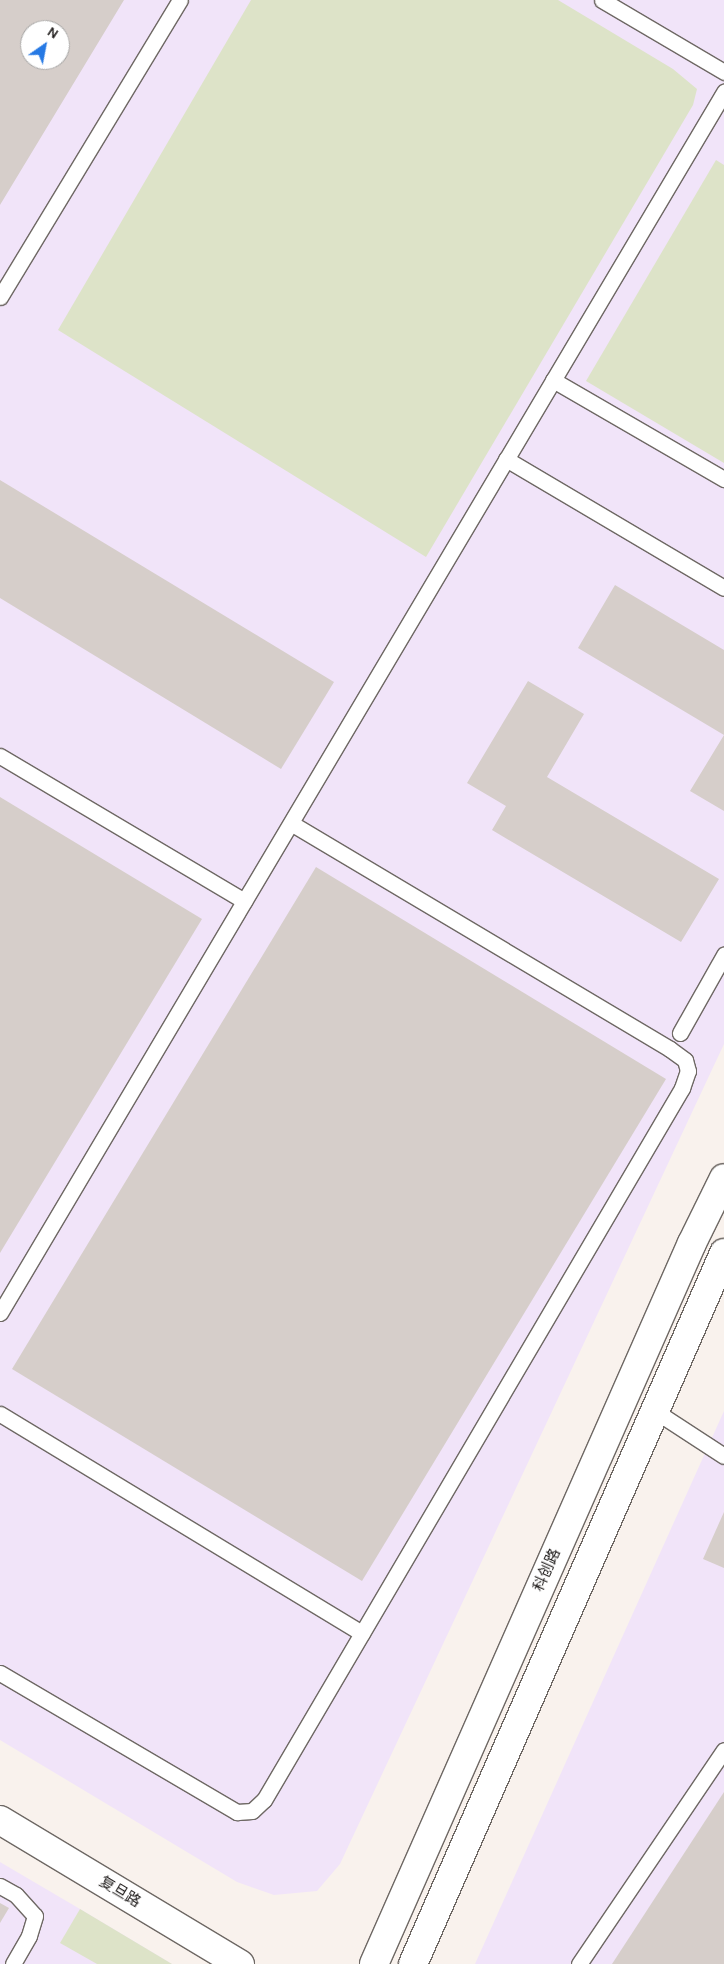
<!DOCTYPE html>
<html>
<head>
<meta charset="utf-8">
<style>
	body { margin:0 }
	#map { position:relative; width:724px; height:1964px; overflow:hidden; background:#f9f2ed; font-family:Karla,"Noto Sans SC",sans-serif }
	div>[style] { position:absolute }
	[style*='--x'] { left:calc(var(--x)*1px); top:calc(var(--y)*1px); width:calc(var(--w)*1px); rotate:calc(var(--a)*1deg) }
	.industrial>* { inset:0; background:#f1e4f9 }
	.green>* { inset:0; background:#dde3c8 }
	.building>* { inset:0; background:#d6ceca }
	.roads { filter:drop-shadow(1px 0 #6e6864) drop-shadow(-1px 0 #6e6864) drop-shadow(0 1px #6e6864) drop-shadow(0 -1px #6e6864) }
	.lane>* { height:15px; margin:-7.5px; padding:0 7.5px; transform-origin:7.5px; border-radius:7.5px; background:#fff }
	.secondary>* { height:28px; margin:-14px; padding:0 14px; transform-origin:14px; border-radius:14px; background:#fff }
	span { translate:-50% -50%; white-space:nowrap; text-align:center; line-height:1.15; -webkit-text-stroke:5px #fff; paint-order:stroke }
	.street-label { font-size:15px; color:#201d1c }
	.north { position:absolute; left:20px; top:20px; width:50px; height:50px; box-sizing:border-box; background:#fff; border:1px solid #a6a5a4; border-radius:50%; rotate:33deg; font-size:14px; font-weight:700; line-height:20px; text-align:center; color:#201d1c }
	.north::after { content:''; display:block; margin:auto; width:18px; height:22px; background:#2679e4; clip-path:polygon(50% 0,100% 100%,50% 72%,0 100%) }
</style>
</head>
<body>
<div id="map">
	<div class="industrial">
		<div style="clip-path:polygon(evenodd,0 0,724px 0,724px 1044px,340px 1864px,317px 1891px,274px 1895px,237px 1882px,0 1740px,0 0,30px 30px,60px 30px,60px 60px,30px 60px,30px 30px)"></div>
		<div style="clip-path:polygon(724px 1411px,724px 1964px,475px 1964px)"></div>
		<div style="clip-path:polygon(0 1862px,80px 1909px,172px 1964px,0 1964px)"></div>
	</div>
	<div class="green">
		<div style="clip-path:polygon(251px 0,558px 0,673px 69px,697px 89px,693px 105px,426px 557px,58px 330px)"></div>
		<div style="clip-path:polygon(716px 160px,724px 165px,724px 463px,586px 381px)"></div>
		<div style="clip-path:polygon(80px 1909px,172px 1964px,97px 1964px,60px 1943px)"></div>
	</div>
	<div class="building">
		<div style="clip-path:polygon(evenodd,0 0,124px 0,0 205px,0 0,30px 30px,60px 30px,60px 60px,30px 60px,30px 30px)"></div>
		<div style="clip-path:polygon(0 480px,334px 682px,281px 769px,0 598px)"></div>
		<div style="clip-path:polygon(615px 585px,724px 650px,724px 811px,690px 791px,724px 735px,578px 648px)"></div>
		<div style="clip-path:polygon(528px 681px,584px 714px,547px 777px,719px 879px,681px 942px,492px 830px,506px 806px,467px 783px)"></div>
		<div style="clip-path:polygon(0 797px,202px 919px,0 1253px)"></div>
		<div style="clip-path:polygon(316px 867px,666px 1079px,362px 1581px,12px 1369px)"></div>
		<div style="clip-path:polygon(724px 1512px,724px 1568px,703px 1559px)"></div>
		<div style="clip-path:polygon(724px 1792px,724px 1964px,612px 1964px)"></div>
		<div style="clip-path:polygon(0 1903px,9px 1908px,0 1923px)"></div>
	</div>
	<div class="roads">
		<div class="lane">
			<div style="--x:602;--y:0;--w:142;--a:30.5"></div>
			<div style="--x:0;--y:297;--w:347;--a:-58.8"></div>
			<div style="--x:553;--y:380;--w:198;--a:30.1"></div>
			<div style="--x:506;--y:459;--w:253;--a:30.6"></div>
			<div style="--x:0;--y:756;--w:284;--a:30.7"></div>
			<div style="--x:680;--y:1033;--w:90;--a:-60.6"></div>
			<div style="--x:0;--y:1313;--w:1420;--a:-59.33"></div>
			<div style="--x:655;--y:1411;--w:82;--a:33.1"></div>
			<div style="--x:0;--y:1414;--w:423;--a:31.2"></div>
			<div style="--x:0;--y:1673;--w:275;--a:30.4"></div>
			<div style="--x:237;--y:1812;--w:15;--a:-4"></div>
			<div style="--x:252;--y:1811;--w:16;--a:-43"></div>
			<div style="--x:264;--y:1800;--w:826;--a:-59.58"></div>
			<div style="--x:682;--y:1088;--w:18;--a:-71"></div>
			<div style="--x:688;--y:1071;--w:11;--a:-105"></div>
			<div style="--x:685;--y:1060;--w:19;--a:-144"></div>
			<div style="--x:670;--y:1049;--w:441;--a:-149.2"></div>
			<div style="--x:0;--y:1886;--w:18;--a:29"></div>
			<div style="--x:16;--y:1895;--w:28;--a:48"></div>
			<div style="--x:35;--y:1916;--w:21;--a:107"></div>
			<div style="--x:29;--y:1936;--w:32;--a:120"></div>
			<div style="--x:579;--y:1964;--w:258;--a:-55.9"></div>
		</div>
		<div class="secondary">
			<div style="--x:0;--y:1820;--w:280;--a:31"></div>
			<div style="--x:374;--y:1964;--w:788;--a:-66.2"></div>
			<div style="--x:692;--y:1243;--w:72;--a:-63.8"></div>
			<div style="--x:413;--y:1964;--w:776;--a:-66.37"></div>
		</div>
	</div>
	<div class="street-label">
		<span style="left:547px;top:1570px;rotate:-66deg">科创路</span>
		<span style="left:120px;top:1892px;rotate:31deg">复旦路</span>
	</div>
	<div class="north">N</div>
</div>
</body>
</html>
